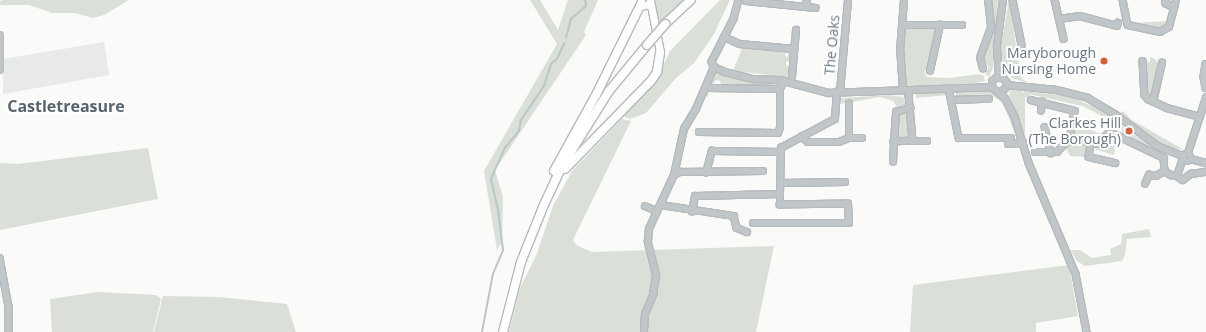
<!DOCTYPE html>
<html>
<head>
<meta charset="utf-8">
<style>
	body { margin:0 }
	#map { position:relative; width:1206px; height:332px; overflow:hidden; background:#fafaf8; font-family:"Open Sans",sans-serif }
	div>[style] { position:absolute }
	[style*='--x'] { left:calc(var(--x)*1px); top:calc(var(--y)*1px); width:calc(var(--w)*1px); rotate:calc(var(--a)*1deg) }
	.built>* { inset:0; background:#e8e9e9 }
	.green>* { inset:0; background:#dadfd7 }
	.stream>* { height:1.5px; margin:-0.75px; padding:0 0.75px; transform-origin:0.75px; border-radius:0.75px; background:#bbc6ca }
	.roads { filter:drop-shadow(1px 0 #b5babe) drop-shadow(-1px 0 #b5babe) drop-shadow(0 1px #b5babe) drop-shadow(0 -1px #b5babe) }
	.minor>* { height:5.5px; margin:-2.75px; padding:0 2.75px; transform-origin:2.75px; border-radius:2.75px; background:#c1c6c9 }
	.minor>.ring { margin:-2.75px; padding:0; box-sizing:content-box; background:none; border:5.5px solid #c1c6c9; border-radius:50% }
	.major>* { height:7px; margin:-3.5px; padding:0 3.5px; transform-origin:3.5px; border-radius:3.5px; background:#fff }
	.highway>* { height:8px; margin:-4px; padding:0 4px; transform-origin:4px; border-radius:4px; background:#fff }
	.bridges { filter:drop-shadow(1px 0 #b5b9bc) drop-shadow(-1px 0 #b5b9bc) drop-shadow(0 1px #b5b9bc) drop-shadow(0 -1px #b5b9bc) }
	.highway-bridge>* { height:8px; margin:-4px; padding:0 4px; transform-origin:4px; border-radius:4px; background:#fff }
	.dots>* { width:11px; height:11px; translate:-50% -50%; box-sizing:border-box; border:2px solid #fff; border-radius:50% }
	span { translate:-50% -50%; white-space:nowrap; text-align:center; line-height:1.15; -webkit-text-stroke:4px #fff; paint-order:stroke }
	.street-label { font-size:14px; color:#667581 }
	.poi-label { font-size:14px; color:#667581 }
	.right { translate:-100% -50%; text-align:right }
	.quarter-label { font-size:16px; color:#58646d; font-weight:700 }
</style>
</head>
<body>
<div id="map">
	<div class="built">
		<div style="clip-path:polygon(104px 42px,109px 75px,3px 94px,3px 59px)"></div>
	</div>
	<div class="green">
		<div style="clip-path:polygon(129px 0,104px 15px,93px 18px,75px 13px,52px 13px,29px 5px,0 5px,0 1px,3px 0)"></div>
		<div style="clip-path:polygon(530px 0,540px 0,558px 30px,568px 0,598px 0,584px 32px,586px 35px,495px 170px,503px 197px,502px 242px,497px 250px,484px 171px,557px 44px)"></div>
		<div style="clip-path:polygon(654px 0,683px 0,657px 27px)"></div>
		<div style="clip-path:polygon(720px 0,730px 0,714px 34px,694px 63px,676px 78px,646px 113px,630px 119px,622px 116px,658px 77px,670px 51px)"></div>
		<div style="clip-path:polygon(990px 0,998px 0,993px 68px,989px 77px,985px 74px,989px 67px,982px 59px,993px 26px)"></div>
		<div style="clip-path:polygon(1009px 0,1021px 78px,1028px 83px,1012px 78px,1003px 64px,1001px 46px)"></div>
		<div style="clip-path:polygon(1169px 21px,1163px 30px,1133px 23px)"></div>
		<div style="clip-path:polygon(905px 27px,935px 27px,938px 29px,929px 67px,924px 72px,927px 77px,949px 78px,979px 74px,984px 76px,985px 81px,965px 85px,907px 86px,903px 71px,902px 31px)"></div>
		<div style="clip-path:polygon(743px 46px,785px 50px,785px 56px,788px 57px,789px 50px,791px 51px,791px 60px,786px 62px,786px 65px,791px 68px,790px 77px,733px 71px)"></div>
		<div style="clip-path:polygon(1150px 57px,1155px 59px,1159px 65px,1151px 98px,1147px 95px,1145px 63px,1150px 62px)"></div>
		<div style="clip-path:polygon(715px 72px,755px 83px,778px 85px,722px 86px,720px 81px,716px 80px,709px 90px,708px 97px,705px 96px)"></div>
		<div style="clip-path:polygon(948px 89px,948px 95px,916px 98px,916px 92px)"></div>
		<div style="clip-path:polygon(989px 89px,1009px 108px,1022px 139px,1017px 139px,1003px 103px,990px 94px,956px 96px,956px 90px)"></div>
		<div style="clip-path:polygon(1015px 89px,1031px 95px,1030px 98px,1025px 97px,1025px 136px,1009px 99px,1010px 91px)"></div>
		<div style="clip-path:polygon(1024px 91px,1067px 96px,1098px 108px,1121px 124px,1124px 129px,1171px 158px,1122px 134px,1122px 131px,1111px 124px,1110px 120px,1082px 106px,1024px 93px)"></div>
		<div style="clip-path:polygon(889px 95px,903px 97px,906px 104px,897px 107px,893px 101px,880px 97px,840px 104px,839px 101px,841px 98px)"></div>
		<div style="clip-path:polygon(908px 111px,910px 137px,898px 140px,898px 113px)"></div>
		<div style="clip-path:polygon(1123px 111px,1132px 120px,1184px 150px,1172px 148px,1160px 142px,1120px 113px)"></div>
		<div style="clip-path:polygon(622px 119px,631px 121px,573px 240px,576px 245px,592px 252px,774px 246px,756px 332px,509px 332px,520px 288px,536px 256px,553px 206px,572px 171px)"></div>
		<div style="clip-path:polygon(1075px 124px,1101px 134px,1101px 136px,1097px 141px,1079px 136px,1075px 138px)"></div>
		<div style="clip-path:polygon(1111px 135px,1118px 139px,1114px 155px,1094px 149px)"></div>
		<div style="clip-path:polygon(1071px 143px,1087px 146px,1087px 157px,1070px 156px,1066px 147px)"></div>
		<div style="clip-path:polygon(148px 148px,158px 199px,0 230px,0 163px,18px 164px)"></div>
		<div style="clip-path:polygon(1149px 229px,1151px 237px,1127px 239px,1125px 255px,1122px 261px,1085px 266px,1077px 261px,1070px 250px,1080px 250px,1092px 258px,1111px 255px,1110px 249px,1121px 244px,1122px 234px)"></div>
		<div style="clip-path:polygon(1069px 265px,1078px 316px,1036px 323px,1036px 332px,910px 332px,913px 285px)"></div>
		<div style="clip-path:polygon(98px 292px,156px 295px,161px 299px,153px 332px,52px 332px,50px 299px)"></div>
		<div style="clip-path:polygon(163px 296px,218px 297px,287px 304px,296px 332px,154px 332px)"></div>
	</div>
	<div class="stream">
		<div style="--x:566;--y:38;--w:20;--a:-75"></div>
		<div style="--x:571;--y:19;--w:20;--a:-41"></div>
		<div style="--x:586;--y:6;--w:6;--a:-99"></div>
		<div style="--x:482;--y:332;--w:59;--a:-79.3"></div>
		<div style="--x:493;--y:274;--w:26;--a:-67"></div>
		<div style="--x:503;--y:250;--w:40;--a:-97.1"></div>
		<div style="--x:498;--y:210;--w:32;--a:-103"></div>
		<div style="--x:491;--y:179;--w:34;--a:-66"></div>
		<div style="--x:505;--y:148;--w:22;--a:-51"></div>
		<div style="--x:519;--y:131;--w:11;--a:-80"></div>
		<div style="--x:521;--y:120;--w:41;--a:-55.9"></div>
		<div style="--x:544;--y:86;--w:23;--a:-72"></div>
		<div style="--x:551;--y:64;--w:8;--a:-40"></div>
		<div style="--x:557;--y:59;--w:17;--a:-65"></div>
	</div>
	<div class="roads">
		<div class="minor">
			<div style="--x:739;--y:0;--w:20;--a:105"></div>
			<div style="--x:734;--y:19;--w:48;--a:117.1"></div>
			<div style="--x:712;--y:62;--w:5;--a:68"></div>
			<div style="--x:714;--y:67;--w:12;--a:24"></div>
			<div style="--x:725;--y:72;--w:30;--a:14"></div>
			<div style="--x:754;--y:79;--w:26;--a:2"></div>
			<div style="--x:780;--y:80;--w:51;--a:14.9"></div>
			<div style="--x:829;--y:93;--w:163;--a:-2.1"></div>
			<div style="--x:1013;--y:0;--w:46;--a:78.7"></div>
			<div style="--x:1055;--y:0;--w:40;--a:77"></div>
			<div style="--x:1123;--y:0;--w:25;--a:79"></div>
			<div style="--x:1128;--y:25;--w:33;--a:12"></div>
			<div style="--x:1160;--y:32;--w:10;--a:-29"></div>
			<div style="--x:1169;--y:27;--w:20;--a:-75"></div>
			<div style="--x:1174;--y:8;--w:9;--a:-153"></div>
			<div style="--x:1166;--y:4;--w:4;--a:-104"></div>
			<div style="--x:746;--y:1;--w:70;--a:5.7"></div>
			<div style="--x:806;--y:6;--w:6;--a:-81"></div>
			<div style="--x:1174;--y:8;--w:8;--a:-76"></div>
			<div style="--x:1059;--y:19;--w:21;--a:-8"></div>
			<div style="--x:1080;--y:16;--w:38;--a:15"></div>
			<div style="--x:1117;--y:26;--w:3;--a:-72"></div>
			<div style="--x:902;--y:25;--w:60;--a:0"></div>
			<div style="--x:0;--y:35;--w:35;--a:90"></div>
			<div style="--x:724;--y:37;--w:17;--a:24"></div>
			<div style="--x:740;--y:44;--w:54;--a:5.3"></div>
			<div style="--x:1143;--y:61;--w:34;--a:87"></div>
			<div style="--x:1145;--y:95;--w:5;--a:53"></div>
			<div style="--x:1148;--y:99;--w:21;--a:25"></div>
			<div style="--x:1167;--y:108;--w:34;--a:15"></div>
			<div style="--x:1206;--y:64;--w:13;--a:99"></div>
			<div style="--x:1204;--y:77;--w:11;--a:80"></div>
			<div style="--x:983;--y:69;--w:11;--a:-105"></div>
			<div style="--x:980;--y:58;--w:33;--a:-70"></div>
			<div style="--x:991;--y:27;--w:27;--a:-96"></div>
			<div style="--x:930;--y:71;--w:47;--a:-77.7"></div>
			<div style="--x:792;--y:77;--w:47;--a:-85.1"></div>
			<div style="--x:999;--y:77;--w:31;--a:-94"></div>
			<div style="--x:997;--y:46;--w:46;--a:-82.6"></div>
			<div style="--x:1007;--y:85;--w:50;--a:5.7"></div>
			<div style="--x:1057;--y:90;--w:32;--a:14"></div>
			<div style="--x:1088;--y:98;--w:31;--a:31"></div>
			<div style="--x:1115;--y:114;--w:54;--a:36.7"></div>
			<div style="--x:1158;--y:146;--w:27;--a:22"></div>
			<div style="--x:710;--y:88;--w:70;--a:0.8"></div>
			<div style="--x:780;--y:89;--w:9;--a:-63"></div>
			<div style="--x:949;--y:88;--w:51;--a:78.7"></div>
			<div style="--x:959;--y:138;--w:52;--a:0"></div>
			<div style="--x:903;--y:90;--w:39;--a:-94"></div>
			<div style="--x:900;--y:51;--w:51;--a:-85.5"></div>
			<div style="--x:909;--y:90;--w:5;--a:90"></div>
			<div style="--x:909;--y:95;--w:46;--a:85"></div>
			<div style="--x:913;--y:141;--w:19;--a:177"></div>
			<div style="--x:894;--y:142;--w:30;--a:-86"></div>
			<div style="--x:896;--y:112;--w:15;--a:-16"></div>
			<div style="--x:840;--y:92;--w:92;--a:-85"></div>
			<div style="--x:1001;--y:92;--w:6;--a:-39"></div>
			<div style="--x:1006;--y:88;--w:5;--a:-79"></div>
			<div style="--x:1007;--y:83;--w:5;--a:-127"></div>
			<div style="--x:1004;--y:79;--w:7;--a:-172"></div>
			<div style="--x:997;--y:78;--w:5;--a:143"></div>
			<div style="--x:993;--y:81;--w:6;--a:99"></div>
			<div style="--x:992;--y:87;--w:17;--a:40"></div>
			<div style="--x:1005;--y:98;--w:21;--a:62"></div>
			<div style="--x:1015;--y:117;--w:48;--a:73.1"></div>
			<div style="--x:1029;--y:163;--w:121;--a:67.1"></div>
			<div style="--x:1076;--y:274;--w:59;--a:79.3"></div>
			<div style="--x:952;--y:100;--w:37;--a:-2"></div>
			<div style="--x:1031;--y:100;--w:45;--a:14"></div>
			<div style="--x:1075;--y:111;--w:28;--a:100"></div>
			<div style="--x:1153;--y:102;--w:40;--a:-77"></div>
			<div style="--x:1041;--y:111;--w:9;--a:-84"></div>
			<div style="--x:1045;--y:127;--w:27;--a:77"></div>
			<div style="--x:699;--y:132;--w:79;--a:0.7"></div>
			<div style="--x:778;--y:133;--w:5;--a:-68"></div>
			<div style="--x:780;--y:128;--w:39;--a:-90"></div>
			<div style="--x:802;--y:136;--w:8;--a:45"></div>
			<div style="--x:808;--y:142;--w:31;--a:0"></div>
			<div style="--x:839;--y:142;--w:11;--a:-22"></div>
			<div style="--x:849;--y:138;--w:34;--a:-90"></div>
			<div style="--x:849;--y:138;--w:13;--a:0"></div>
			<div style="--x:913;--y:141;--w:14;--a:0"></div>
			<div style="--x:1008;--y:144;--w:16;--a:-4"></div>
			<div style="--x:1091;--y:144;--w:13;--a:99"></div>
			<div style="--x:1089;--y:157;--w:27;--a:13"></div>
			<div style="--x:1035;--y:152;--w:22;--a:0"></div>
			<div style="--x:1057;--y:152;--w:18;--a:-45"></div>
			<div style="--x:1070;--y:139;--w:27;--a:10"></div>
			<div style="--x:1097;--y:144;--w:18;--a:-43"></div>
			<div style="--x:1110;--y:132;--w:60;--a:25.7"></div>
			<div style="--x:1164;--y:158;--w:13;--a:86"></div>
			<div style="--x:1165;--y:171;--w:7;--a:34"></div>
			<div style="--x:1171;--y:175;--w:6;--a:9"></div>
			<div style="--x:1177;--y:176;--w:18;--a:-71"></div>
			<div style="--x:1188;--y:153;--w:58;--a:-71.9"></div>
			<div class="ring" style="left:1183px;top:154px;width:2.5px;height:2.5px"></div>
			<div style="--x:1191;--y:159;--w:16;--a:15"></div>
			<div style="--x:893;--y:162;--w:20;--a:-87"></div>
			<div style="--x:706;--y:173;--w:23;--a:-75"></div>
			<div style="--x:712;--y:151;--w:68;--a:0.8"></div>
			<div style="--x:674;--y:175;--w:7;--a:-27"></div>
			<div style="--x:680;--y:172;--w:83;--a:-0.7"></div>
			<div style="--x:1177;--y:176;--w:7;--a:34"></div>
			<div style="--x:1183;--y:180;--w:10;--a:-37"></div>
			<div style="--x:1191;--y:174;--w:15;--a:-8"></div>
			<div style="--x:780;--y:183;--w:65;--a:-0.9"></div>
			<div style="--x:1145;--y:184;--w:10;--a:-66"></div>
			<div style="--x:1149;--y:175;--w:7;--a:8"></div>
			<div style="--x:1156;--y:176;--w:10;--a:-29"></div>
			<div style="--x:661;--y:205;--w:74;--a:8.6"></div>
			<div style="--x:734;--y:216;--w:12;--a:76"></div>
			<div style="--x:737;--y:228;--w:11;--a:22"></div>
			<div style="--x:645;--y:206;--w:13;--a:23"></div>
			<div style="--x:692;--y:212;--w:16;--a:-79"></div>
			<div style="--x:695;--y:196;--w:85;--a:-1.3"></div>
			<div style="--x:780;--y:194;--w:46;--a:-88.8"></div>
			<div style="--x:781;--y:148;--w:61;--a:-28.2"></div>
			<div style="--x:835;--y:119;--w:27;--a:-86"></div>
			<div style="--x:753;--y:223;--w:96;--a:0"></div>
			<div style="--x:849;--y:223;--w:19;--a:-93"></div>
			<div style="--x:848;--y:204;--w:68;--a:179.2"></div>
			<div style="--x:780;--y:205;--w:11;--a:-90"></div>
			<div style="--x:0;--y:258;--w:50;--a:79.6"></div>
			<div style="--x:9;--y:307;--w:25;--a:90"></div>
			<div style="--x:644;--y:332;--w:18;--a:-87"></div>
			<div style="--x:645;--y:314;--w:21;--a:-67"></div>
			<div style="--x:653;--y:295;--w:20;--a:-81"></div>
			<div style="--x:656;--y:275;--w:34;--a:-104"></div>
			<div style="--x:648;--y:242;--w:13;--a:-86"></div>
			<div style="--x:649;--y:229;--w:60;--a:-65.2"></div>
			<div style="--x:674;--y:175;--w:47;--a:-77.7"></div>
			<div style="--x:684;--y:129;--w:23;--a:-59"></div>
			<div style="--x:696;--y:109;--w:46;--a:-66.8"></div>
		</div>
		<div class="major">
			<div style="--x:641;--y:0;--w:6;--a:99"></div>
			<div style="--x:640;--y:6;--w:10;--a:-11"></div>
			<div style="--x:650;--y:0;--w:53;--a:79.1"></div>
		</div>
		<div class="highway">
			<div style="--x:665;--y:24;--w:35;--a:-43"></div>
			<div style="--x:565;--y:169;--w:123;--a:-45.7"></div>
			<div style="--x:651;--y:81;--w:11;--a:-56"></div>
			<div style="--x:657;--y:72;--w:20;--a:-81"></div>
			<div style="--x:554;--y:171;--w:87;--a:-61.1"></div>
			<div style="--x:596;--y:95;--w:99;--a:-63.7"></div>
			<div style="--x:503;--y:332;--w:72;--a:-75.6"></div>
			<div style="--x:521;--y:262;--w:59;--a:-68.2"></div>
			<div style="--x:543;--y:207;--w:43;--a:-65.2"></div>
			<div style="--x:561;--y:168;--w:91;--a:-58.1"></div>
			<div style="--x:609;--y:91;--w:60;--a:-50.4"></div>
		</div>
	</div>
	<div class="bridges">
		<div class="highway-bridge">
			<div style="--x:647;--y:45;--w:28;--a:-49"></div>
		</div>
	</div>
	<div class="dots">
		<div style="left:1104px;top:61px;background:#d95e39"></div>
		<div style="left:1129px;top:131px;background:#d95e39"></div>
	</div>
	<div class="street-label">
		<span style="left:832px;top:45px;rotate:-85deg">The Oaks</span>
	</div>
	<div class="poi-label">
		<span class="right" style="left:1096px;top:61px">Maryborough<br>Nursing Home</span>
		<span class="right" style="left:1121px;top:131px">Clarkes Hill<br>(The Borough)</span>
	</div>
	<div class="quarter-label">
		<span style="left:66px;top:106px">Castletreasure</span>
	</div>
</div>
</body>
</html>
